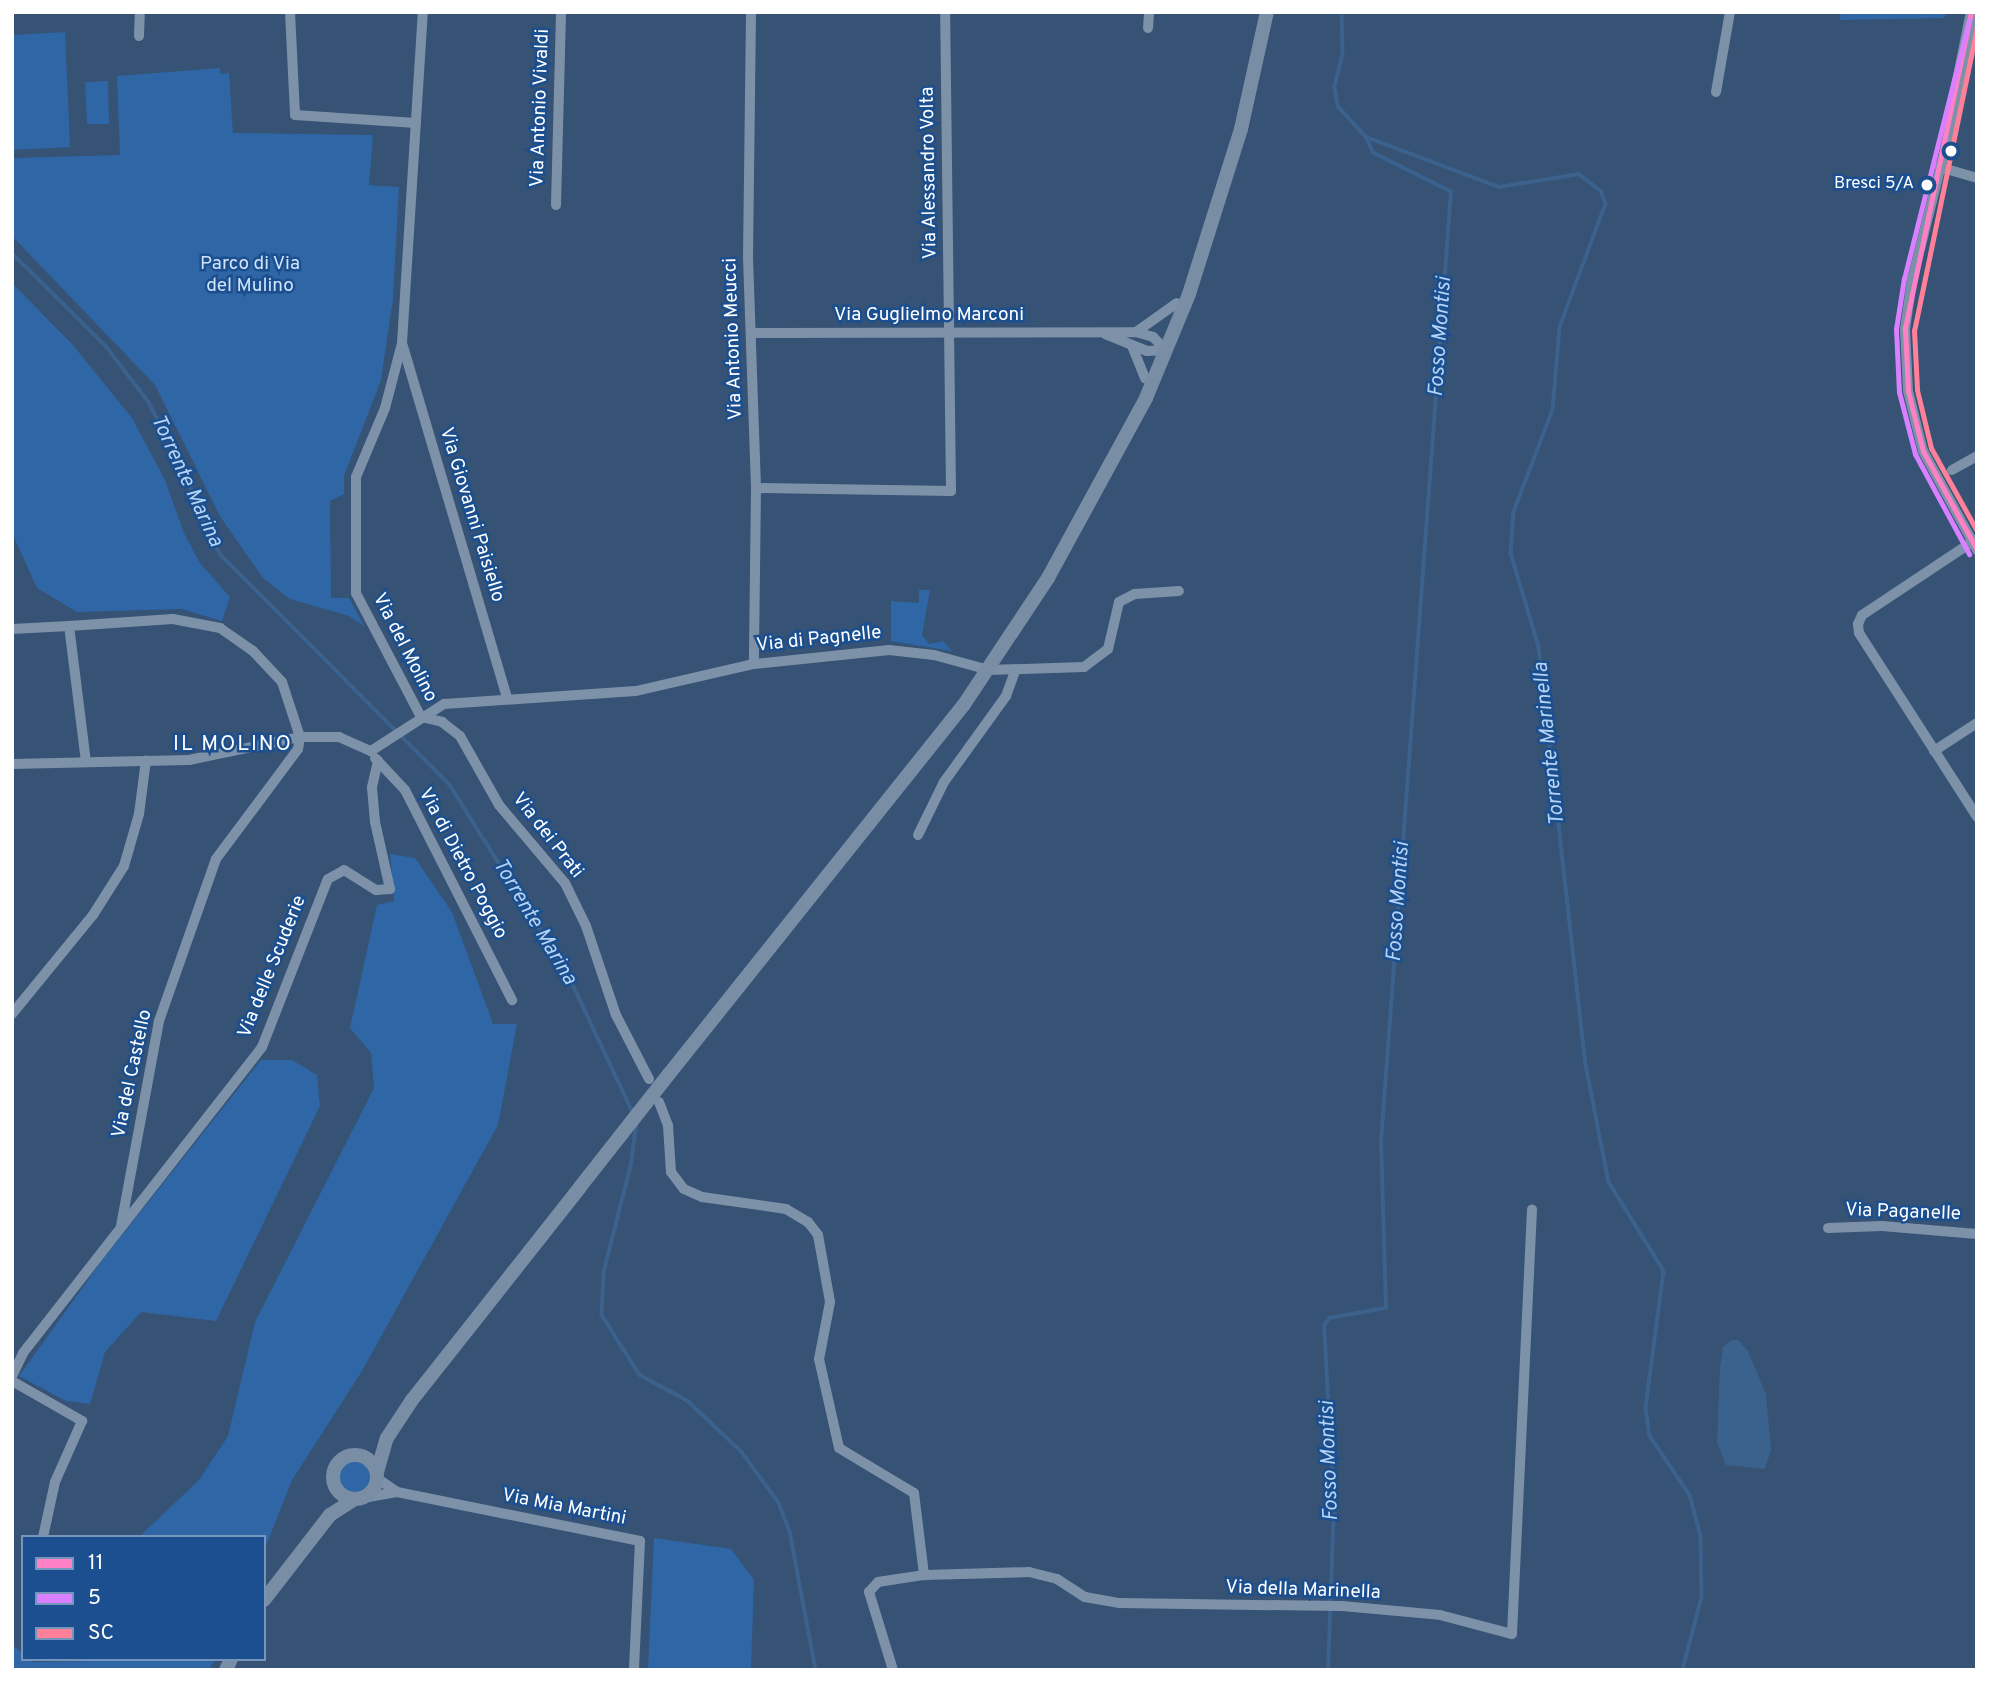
<!DOCTYPE html>
<html>
<head>
<meta charset="utf-8">
<style>
	body { margin:0 }
	#map { position:relative; width:1989px; height:1682px; overflow:hidden; background:#365274; font-family:Overpass,sans-serif }
	div>[style] { position:absolute }
	[style*='--x'] { left:calc(var(--x)*1px); top:calc(var(--y)*1px); width:calc(var(--w)*1px); rotate:calc(var(--a)*1deg) }
	.green>* { inset:0; background:#2f66a5 }
	.round { border-radius:50% }
	.water>* { inset:0; background:#3b618d }
	.stream>* { height:3.5px; margin:-1.75px; padding:0 1.75px; transform-origin:1.75px; border-radius:1.75px; background:#3b618d }
	.street>* { height:10px; margin:-5px; padding:0 5px; transform-origin:5px; border-radius:5px; background:#7d92a8 }
	.secondary>* { height:14px; margin:-7px; padding:0 7px; transform-origin:7px; border-radius:7px; background:#798da4 }
	.secondary>.ring { margin:-7px; padding:0; box-sizing:content-box; background:none; border:14px solid #798da4; border-radius:50% }
	.secondary-bridge>* { height:14px; margin:-7px; padding:0 7px; transform-origin:7px; border-radius:7px; background:#798da4 }
	.bus-1>* { height:5px; margin:-2.5px; padding:0 2.5px; transform-origin:2.5px; border-radius:2.5px; background:#ff80c5 }
	.bus-2>* { height:5px; margin:-2.5px; padding:0 2.5px; transform-origin:2.5px; border-radius:2.5px; background:#d880ff }
	.bus-3>* { height:5px; margin:-2.5px; padding:0 2.5px; transform-origin:2.5px; border-radius:2.5px; background:#ff8098 }
	.dots>* { width:19px; height:19px; translate:-50% -50%; box-sizing:border-box; border:4px solid #1b4f8f; border-radius:50% }
	span { translate:-50% -50%; white-space:nowrap; text-align:center; line-height:1.15; -webkit-text-stroke:5px #1b4f8f; paint-order:stroke }
	.bus-label { font-size:17px; color:#fff }
	.right { translate:-100% -50%; text-align:right }
	.street-label { font-size:19px; color:#fff }
	.park-label { font-size:19px; color:#cfe3fa }
	.water-label { font-size:21px; color:#b5d3f5; font-style:italic }
	.neighbourhood-label { font-size:21px; color:#fff; letter-spacing:2px }
	.frame { position:absolute; inset:0; border:14px solid #fff; pointer-events:none }
	.legend { position:absolute; left:21px; top:1535px; width:245px; height:126px; box-sizing:border-box; background:#1b4f8f; border:2px solid #7695bc; margin:0; padding:9px 12px; list-style:none; font-size:21px; color:#fff }
	.legend li { display:flex; align-items:center; gap:14px; height:35px }
	.legend b { width:35px; border:2px solid #7695bc }
</style>
</head>
<body>
<div id="map">
	<div class="green">
		<div style="clip-path:polygon(1841px 12px,1948px 12px,1944px 18px,1840px 20px)"></div>
		<div style="clip-path:polygon(65px 32px,70px 147px,12px 150px,12px 35px)"></div>
		<div style="clip-path:polygon(220px 68px,221px 74px,229px 73px,233px 133px,373px 135px,369px 185px,399px 187px,393px 299px,381px 380px,344px 476px,344px 494px,330px 501px,331px 598px,349px 598px,364px 626px,349px 616px,290px 599px,263px 578px,221px 518px,155px 385px,12px 236px,12px 158px,120px 155px,117px 76px)"></div>
		<div style="clip-path:polygon(108px 81px,109px 124px,87px 124px,85px 82px)"></div>
		<div style="clip-path:polygon(12px 283px,73px 345px,132px 418px,165px 480px,184px 533px,200px 563px,230px 597px,222px 621px,182px 609px,77px 612px,37px 588px,12px 533px)"></div>
		<div style="clip-path:polygon(919px 590px,930px 590px,922px 635px,929px 644px,943px 641px,952px 651px,891px 641px,891px 601px,919px 603px)"></div>
		<div style="clip-path:polygon(390px 854px,415px 858px,452px 912px,493px 1024px,517px 1024px,498px 1125px,362px 1371px,292px 1480px,264px 1551px,264px 1537px,139px 1537px,199px 1480px,228px 1436px,255px 1322px,374px 1088px,371px 1053px,350px 1028px,377px 905px,394px 901px)"></div>
		<div style="clip-path:polygon(261px 1060px,292px 1060px,317px 1075px,320px 1106px,216px 1321px,141px 1312px,105px 1352px,90px 1404px,66px 1401px,19px 1376px,103px 1259px)"></div>
		<div class="round" style="left:337px;top:1461px;width:34px;height:34px"></div>
		<div style="clip-path:polygon(654px 1538px,731px 1549px,754px 1580px,751px 1670px,648px 1670px)"></div>
		<div style="clip-path:polygon(12px 1645px,23px 1653px,23px 1659px,34px 1662px,215px 1659px,209px 1670px,12px 1670px)"></div>
	</div>
	<div class="water">
		<div style="clip-path:polygon(1731px 1340px,1738px 1340px,1748px 1351px,1766px 1394px,1771px 1450px,1765px 1469px,1726px 1465px,1717px 1443px,1720px 1368px,1723px 1347px)"></div>
	</div>
	<div class="stream">
		<div style="--x:1342;--y:12;--w:42;--a:88.6"></div>
		<div style="--x:1343;--y:54;--w:34;--a:104"></div>
		<div style="--x:1335;--y:87;--w:19;--a:81"></div>
		<div style="--x:1338;--y:106;--w:42;--a:47.9"></div>
		<div style="--x:1366;--y:137;--w:142;--a:20.6"></div>
		<div style="--x:1499;--y:187;--w:81;--a:-9.2"></div>
		<div style="--x:1579;--y:174;--w:28;--a:38"></div>
		<div style="--x:1601;--y:191;--w:14;--a:69"></div>
		<div style="--x:1606;--y:204;--w:131;--a:110.5"></div>
		<div style="--x:1560;--y:327;--w:83;--a:94.8"></div>
		<div style="--x:1553;--y:410;--w:109;--a:110.9"></div>
		<div style="--x:1514;--y:512;--w:41;--a:94.2"></div>
		<div style="--x:1511;--y:553;--w:98;--a:73.4"></div>
		<div style="--x:1539;--y:647;--w:421;--a:83.6"></div>
		<div style="--x:1586;--y:1065;--w:119;--a:78.9"></div>
		<div style="--x:1609;--y:1182;--w:105;--a:58.3"></div>
		<div style="--x:1664;--y:1271;--w:138;--a:97.5"></div>
		<div style="--x:1646;--y:1408;--w:28;--a:82"></div>
		<div style="--x:1650;--y:1436;--w:71;--a:55.9"></div>
		<div style="--x:1690;--y:1495;--w:42;--a:75"></div>
		<div style="--x:1701;--y:1536;--w:61;--a:89.1"></div>
		<div style="--x:1702;--y:1597;--w:75;--a:104.6"></div>
		<div style="--x:12;--y:253;--w:132;--a:44.7"></div>
		<div style="--x:106;--y:346;--w:69;--a:52.6"></div>
		<div style="--x:148;--y:401;--w:72;--a:61.6"></div>
		<div style="--x:182;--y:464;--w:75;--a:69.6"></div>
		<div style="--x:208;--y:534;--w:26;--a:58"></div>
		<div style="--x:222;--y:556;--w:323;--a:45.1"></div>
		<div style="--x:450;--y:785;--w:221;--a:58"></div>
		<div style="--x:567;--y:972;--w:155;--a:64.8"></div>
		<div style="--x:637;--y:1123;--w:43;--a:97.9"></div>
		<div style="--x:631;--y:1166;--w:110;--a:104.2"></div>
		<div style="--x:604;--y:1273;--w:42;--a:92.7"></div>
		<div style="--x:602;--y:1315;--w:71;--a:57.7"></div>
		<div style="--x:640;--y:1375;--w:55;--a:28.4"></div>
		<div style="--x:688;--y:1401;--w:74;--a:43.4"></div>
		<div style="--x:742;--y:1452;--w:63;--a:54"></div>
		<div style="--x:779;--y:1503;--w:30;--a:69"></div>
		<div style="--x:790;--y:1531;--w:141;--a:79.4"></div>
		<div style="--x:1328;--y:1670;--w:166;--a:-87.9"></div>
		<div style="--x:1334;--y:1504;--w:178;--a:-93.2"></div>
		<div style="--x:1324;--y:1326;--w:9;--a:-58"></div>
		<div style="--x:1329;--y:1318;--w:58;--a:-10"></div>
		<div style="--x:1386;--y:1308;--w:166;--a:-91.7"></div>
		<div style="--x:1381;--y:1142;--w:953;--a:-85.79"></div>
		<div style="--x:1451;--y:192;--w:87;--a:-153.4"></div>
		<div style="--x:1373;--y:153;--w:17;--a:-114"></div>
	</div>
	<div class="street">
		<div style="--x:290;--y:12;--w:103;--a:87.2"></div>
		<div style="--x:295;--y:115;--w:121;--a:3.8"></div>
		<div style="--x:751;--y:12;--w:246;--a:90.7"></div>
		<div style="--x:748;--y:258;--w:230;--a:88"></div>
		<div style="--x:756;--y:488;--w:176;--a:90.7"></div>
		<div style="--x:1977;--y:22;--w:266;--a:104.1"></div>
		<div style="--x:1912;--y:280;--w:49;--a:98.1"></div>
		<div style="--x:1905;--y:329;--w:62;--a:87.2"></div>
		<div style="--x:1908;--y:391;--w:62;--a:76"></div>
		<div style="--x:1923;--y:451;--w:113;--a:61.4"></div>
		<div style="--x:1148;--y:28;--w:16;--a:-86"></div>
		<div style="--x:139;--y:36;--w:24;--a:-88"></div>
		<div style="--x:1955;--y:91;--w:81;--a:-78.6"></div>
		<div style="--x:1716;--y:92;--w:81;--a:-80.1"></div>
		<div style="--x:1939;--y:167;--w:40;--a:16"></div>
		<div style="--x:556;--y:205;--w:193;--a:-88.5"></div>
		<div style="--x:1136;--y:332;--w:50;--a:-35.3"></div>
		<div style="--x:753;--y:333;--w:383;--a:-0.1"></div>
		<div style="--x:1136;--y:332;--w:18;--a:16"></div>
		<div style="--x:1153;--y:337;--w:18;--a:45"></div>
		<div style="--x:1166;--y:350;--w:19;--a:177"></div>
		<div style="--x:1147;--y:351;--w:45;--a:-158"></div>
		<div style="--x:402;--y:343;--w:369;--a:73.5"></div>
		<div style="--x:1132;--y:346;--w:35;--a:68"></div>
		<div style="--x:1952;--y:470;--w:29;--a:-29"></div>
		<div style="--x:756;--y:488;--w:195;--a:0.9"></div>
		<div style="--x:951;--y:491;--w:479;--a:-90.7"></div>
		<div style="--x:1972;--y:542;--w:132;--a:146.4"></div>
		<div style="--x:1862;--y:615;--w:10;--a:114"></div>
		<div style="--x:1858;--y:624;--w:9;--a:84"></div>
		<div style="--x:1859;--y:633;--w:219;--a:57.3"></div>
		<div style="--x:12;--y:629;--w:57;--a:-3"></div>
		<div style="--x:421;--y:717;--w:140;--a:-117.7"></div>
		<div style="--x:356;--y:593;--w:116;--a:-90"></div>
		<div style="--x:356;--y:477;--w:75;--a:-67.2"></div>
		<div style="--x:385;--y:408;--w:67;--a:-75.3"></div>
		<div style="--x:402;--y:343;--w:332;--a:-86.4"></div>
		<div style="--x:421;--y:717;--w:22;--a:13"></div>
		<div style="--x:442;--y:722;--w:23;--a:38"></div>
		<div style="--x:460;--y:736;--w:79;--a:60.5"></div>
		<div style="--x:499;--y:805;--w:102;--a:49.8"></div>
		<div style="--x:565;--y:883;--w:48;--a:64"></div>
		<div style="--x:586;--y:926;--w:94;--a:71.4"></div>
		<div style="--x:616;--y:1015;--w:72;--a:62.7"></div>
		<div style="--x:371;--y:751;--w:87;--a:-32.8"></div>
		<div style="--x:444;--y:704;--w:192;--a:-3.9"></div>
		<div style="--x:636;--y:691;--w:121;--a:-12.9"></div>
		<div style="--x:754;--y:664;--w:136;--a:-5.9"></div>
		<div style="--x:889;--y:650;--w:45;--a:6.3"></div>
		<div style="--x:934;--y:655;--w:57;--a:15.3"></div>
		<div style="--x:989;--y:670;--w:95;--a:-1.8"></div>
		<div style="--x:1084;--y:667;--w:30;--a:-37"></div>
		<div style="--x:1108;--y:649;--w:48;--a:-76.8"></div>
		<div style="--x:1119;--y:602;--w:18;--a:-27"></div>
		<div style="--x:1135;--y:594;--w:44;--a:-3.9"></div>
		<div style="--x:1934;--y:751;--w:51;--a:-33.1"></div>
		<div style="--x:375;--y:758;--w:44;--a:46.8"></div>
		<div style="--x:405;--y:790;--w:236;--a:63"></div>
		<div style="--x:86;--y:762;--w:137;--a:-97.1"></div>
		<div style="--x:69;--y:626;--w:104;--a:-3.9"></div>
		<div style="--x:173;--y:619;--w:48;--a:10.8"></div>
		<div style="--x:220;--y:628;--w:40;--a:34.9"></div>
		<div style="--x:253;--y:651;--w:42;--a:46.9"></div>
		<div style="--x:282;--y:682;--w:58;--a:71.9"></div>
		<div style="--x:300;--y:737;--w:12;--a:99"></div>
		<div style="--x:298;--y:749;--w:137;--a:126.7"></div>
		<div style="--x:216;--y:859;--w:172;--a:109.4"></div>
		<div style="--x:159;--y:1021;--w:208;--a:100.5"></div>
		<div style="--x:12;--y:764;--w:177;--a:-1.3"></div>
		<div style="--x:189;--y:760;--w:113;--a:-11.7"></div>
		<div style="--x:300;--y:737;--w:39;--a:0"></div>
		<div style="--x:339;--y:737;--w:35;--a:24"></div>
		<div style="--x:918;--y:835;--w:59;--a:-63.9"></div>
		<div style="--x:944;--y:782;--w:106;--a:-54.2"></div>
		<div style="--x:1006;--y:696;--w:27;--a:-70"></div>
		<div style="--x:12;--y:1014;--w:128;--a:-50.7"></div>
		<div style="--x:93;--y:915;--w:58;--a:-57.7"></div>
		<div style="--x:124;--y:866;--w:54;--a:-73.9"></div>
		<div style="--x:139;--y:814;--w:54;--a:-82.6"></div>
		<div style="--x:659;--y:1102;--w:26;--a:69"></div>
		<div style="--x:668;--y:1126;--w:46;--a:86.3"></div>
		<div style="--x:671;--y:1172;--w:21;--a:53"></div>
		<div style="--x:684;--y:1189;--w:20;--a:24"></div>
		<div style="--x:702;--y:1197;--w:85;--a:8.1"></div>
		<div style="--x:786;--y:1209;--w:26;--a:31"></div>
		<div style="--x:808;--y:1222;--w:16;--a:52"></div>
		<div style="--x:818;--y:1235;--w:68;--a:79.8"></div>
		<div style="--x:830;--y:1302;--w:58;--a:100.9"></div>
		<div style="--x:819;--y:1359;--w:91;--a:77.3"></div>
		<div style="--x:839;--y:1448;--w:87;--a:31"></div>
		<div style="--x:914;--y:1493;--w:83;--a:83"></div>
		<div style="--x:1828;--y:1228;--w:54;--a:-2.1"></div>
		<div style="--x:1882;--y:1226;--w:95;--a:4.8"></div>
		<div style="--x:12;--y:1376;--w:25;--a:-64"></div>
		<div style="--x:23;--y:1353;--w:388;--a:-52"></div>
		<div style="--x:262;--y:1047;--w:180;--a:-68.6"></div>
		<div style="--x:328;--y:879;--w:18;--a:-29"></div>
		<div style="--x:344;--y:870;--w:38;--a:32"></div>
		<div style="--x:376;--y:890;--w:14;--a:-4"></div>
		<div style="--x:390;--y:889;--w:69;--a:-102.6"></div>
		<div style="--x:375;--y:822;--w:35;--a:-95"></div>
		<div style="--x:372;--y:787;--w:27;--a:-77"></div>
		<div style="--x:12;--y:1381;--w:81;--a:29.7"></div>
		<div style="--x:82;--y:1421;--w:67;--a:113.9"></div>
		<div style="--x:55;--y:1482;--w:56;--a:102.3"></div>
		<div style="--x:378;--y:1479;--w:23;--a:34"></div>
		<div style="--x:397;--y:1492;--w:248;--a:11.4"></div>
		<div style="--x:640;--y:1541;--w:129;--a:92.7"></div>
		<div style="--x:363;--y:1498;--w:34;--a:-10"></div>
		<div style="--x:893;--y:1670;--w:82;--a:-107.1"></div>
		<div style="--x:869;--y:1592;--w:13;--a:-48"></div>
		<div style="--x:878;--y:1582;--w:47;--a:-8.7"></div>
		<div style="--x:924;--y:1575;--w:105;--a:-1.6"></div>
		<div style="--x:1029;--y:1572;--w:29;--a:14"></div>
		<div style="--x:1057;--y:1579;--w:33;--a:33"></div>
		<div style="--x:1085;--y:1597;--w:35;--a:10"></div>
		<div style="--x:1119;--y:1603;--w:223;--a:0.8"></div>
		<div style="--x:1342;--y:1606;--w:98;--a:5.2"></div>
		<div style="--x:1440;--y:1615;--w:74;--a:14.8"></div>
		<div style="--x:1512;--y:1634;--w:425;--a:-87.3"></div>
	</div>
	<div class="secondary">
		<div style="--x:669;--y:1074;--w:471;--a:-51.4"></div>
		<div style="--x:963;--y:706;--w:154;--a:-56.4"></div>
		<div style="--x:1048;--y:578;--w:205;--a:-61.4"></div>
		<div style="--x:1146;--y:398;--w:113;--a:-67.5"></div>
		<div style="--x:1189;--y:294;--w:173;--a:-72.5"></div>
		<div style="--x:1241;--y:129;--w:120;--a:-77.5"></div>
		<div class="ring" style="left:333px;top:1455px;width:30px;height:30px"></div>
		<div style="--x:377;--y:1472;--w:35;--a:-74"></div>
		<div style="--x:387;--y:1438;--w:45;--a:-56.7"></div>
		<div style="--x:412;--y:1400;--w:271;--a:-51.7"></div>
		<div style="--x:264;--y:1600;--w:108;--a:-52.2"></div>
		<div style="--x:330;--y:1515;--w:27;--a:-33"></div>
		<div style="--x:226;--y:1670;--w:12;--a:-66"></div>
	</div>
	<div class="secondary-bridge">
		<div style="--x:580;--y:1187;--w:144;--a:-51.8"></div>
	</div>
	<div class="bus-1">
		<div style="--x:1971;--y:12;--w:324;--a:101.8"></div>
		<div style="--x:1905;--y:329;--w:62;--a:87.2"></div>
		<div style="--x:1908;--y:391;--w:62;--a:76"></div>
		<div style="--x:1923;--y:451;--w:113;--a:61.4"></div>
	</div>
	<div class="bus-2">
		<div style="--x:1969;--y:20;--w:266;--a:104.1"></div>
		<div style="--x:1904;--y:278;--w:52;--a:98.9"></div>
		<div style="--x:1896;--y:329;--w:63;--a:87.3"></div>
		<div style="--x:1899;--y:392;--w:64;--a:75.5"></div>
		<div style="--x:1915;--y:454;--w:114;--a:61.6"></div>
	</div>
	<div class="bus-3">
		<div style="--x:1977;--y:27;--w:309;--a:101.7"></div>
		<div style="--x:1914;--y:330;--w:60;--a:87.1"></div>
		<div style="--x:1917;--y:390;--w:60;--a:76.4"></div>
		<div style="--x:1931;--y:448;--w:95;--a:61"></div>
	</div>
	<div class="dots">
		<div style="left:1951px;top:151px;background:#fff"></div>
		<div style="left:1927px;top:185px;background:#fff"></div>
	</div>
	<div class="bus-label">
		<span class="right" style="left:1914px;top:185px">Bresci 5/A</span>
	</div>
	<div class="street-label">
		<span style="left:541px;top:108px;rotate:-88deg">Via Antonio Vivaldi</span>
		<span style="left:930px;top:173px;rotate:-91deg">Via Alessandro Volta</span>
		<span style="left:929px;top:316px">Via Guglielmo Marconi</span>
		<span style="left:734px;top:339px;rotate:-92deg">Via Antonio Meucci</span>
		<span style="left:471px;top:515px;rotate:73deg">Via Giovanni Paisiello</span>
		<span style="left:819px;top:640px;rotate:-6deg">Via di Pagnelle</span>
		<span style="left:404px;top:648px;rotate:63deg">Via del Molino</span>
		<span style="left:547px;top:836px;rotate:52deg">Via dei Prati</span>
		<span style="left:462px;top:864px;rotate:62deg">Via di Dietro Poggio</span>
		<span style="left:273px;top:967px;rotate:-68deg">Via delle Scuderie</span>
		<span style="left:133px;top:1074px;rotate:-78deg">Via del Castello</span>
		<span style="left:1903px;top:1213px;rotate:2deg">Via Paganelle</span>
		<span style="left:564px;top:1508px;rotate:11deg">Via Mia Martini</span>
		<span style="left:1303px;top:1591px;rotate:2deg">Via della Marinella</span>
	</div>
	<div class="park-label">
		<span style="left:250px;top:276px">Parco di Via<br>del Mulino</span>
	</div>
	<div class="water-label">
		<span style="left:1441px;top:337px;rotate:-86deg">Fosso Montisi</span>
		<span style="left:186px;top:481px;rotate:65deg">Torrente Marina</span>
		<span style="left:1550px;top:744px;rotate:-96deg">Torrente Marinella</span>
		<span style="left:1399px;top:902px;rotate:-86deg">Fosso Montisi</span>
		<span style="left:534px;top:922px;rotate:59deg">Torrente Marina</span>
		<span style="left:1330px;top:1461px;rotate:-92deg">Fosso Montisi</span>
	</div>
	<div class="neighbourhood-label">
		<span style="left:233px;top:745px">IL MOLINO</span>
	</div>
	<div class="frame"></div>
	<ul class="legend">
	<li><b style="height:9px;background:#ff80c5"></b>11</li>
	<li><b style="height:9px;background:#d880ff"></b>5</li>
	<li><b style="height:9px;background:#ff8098"></b>SC</li>
	</ul>
</div>
</body>
</html>
